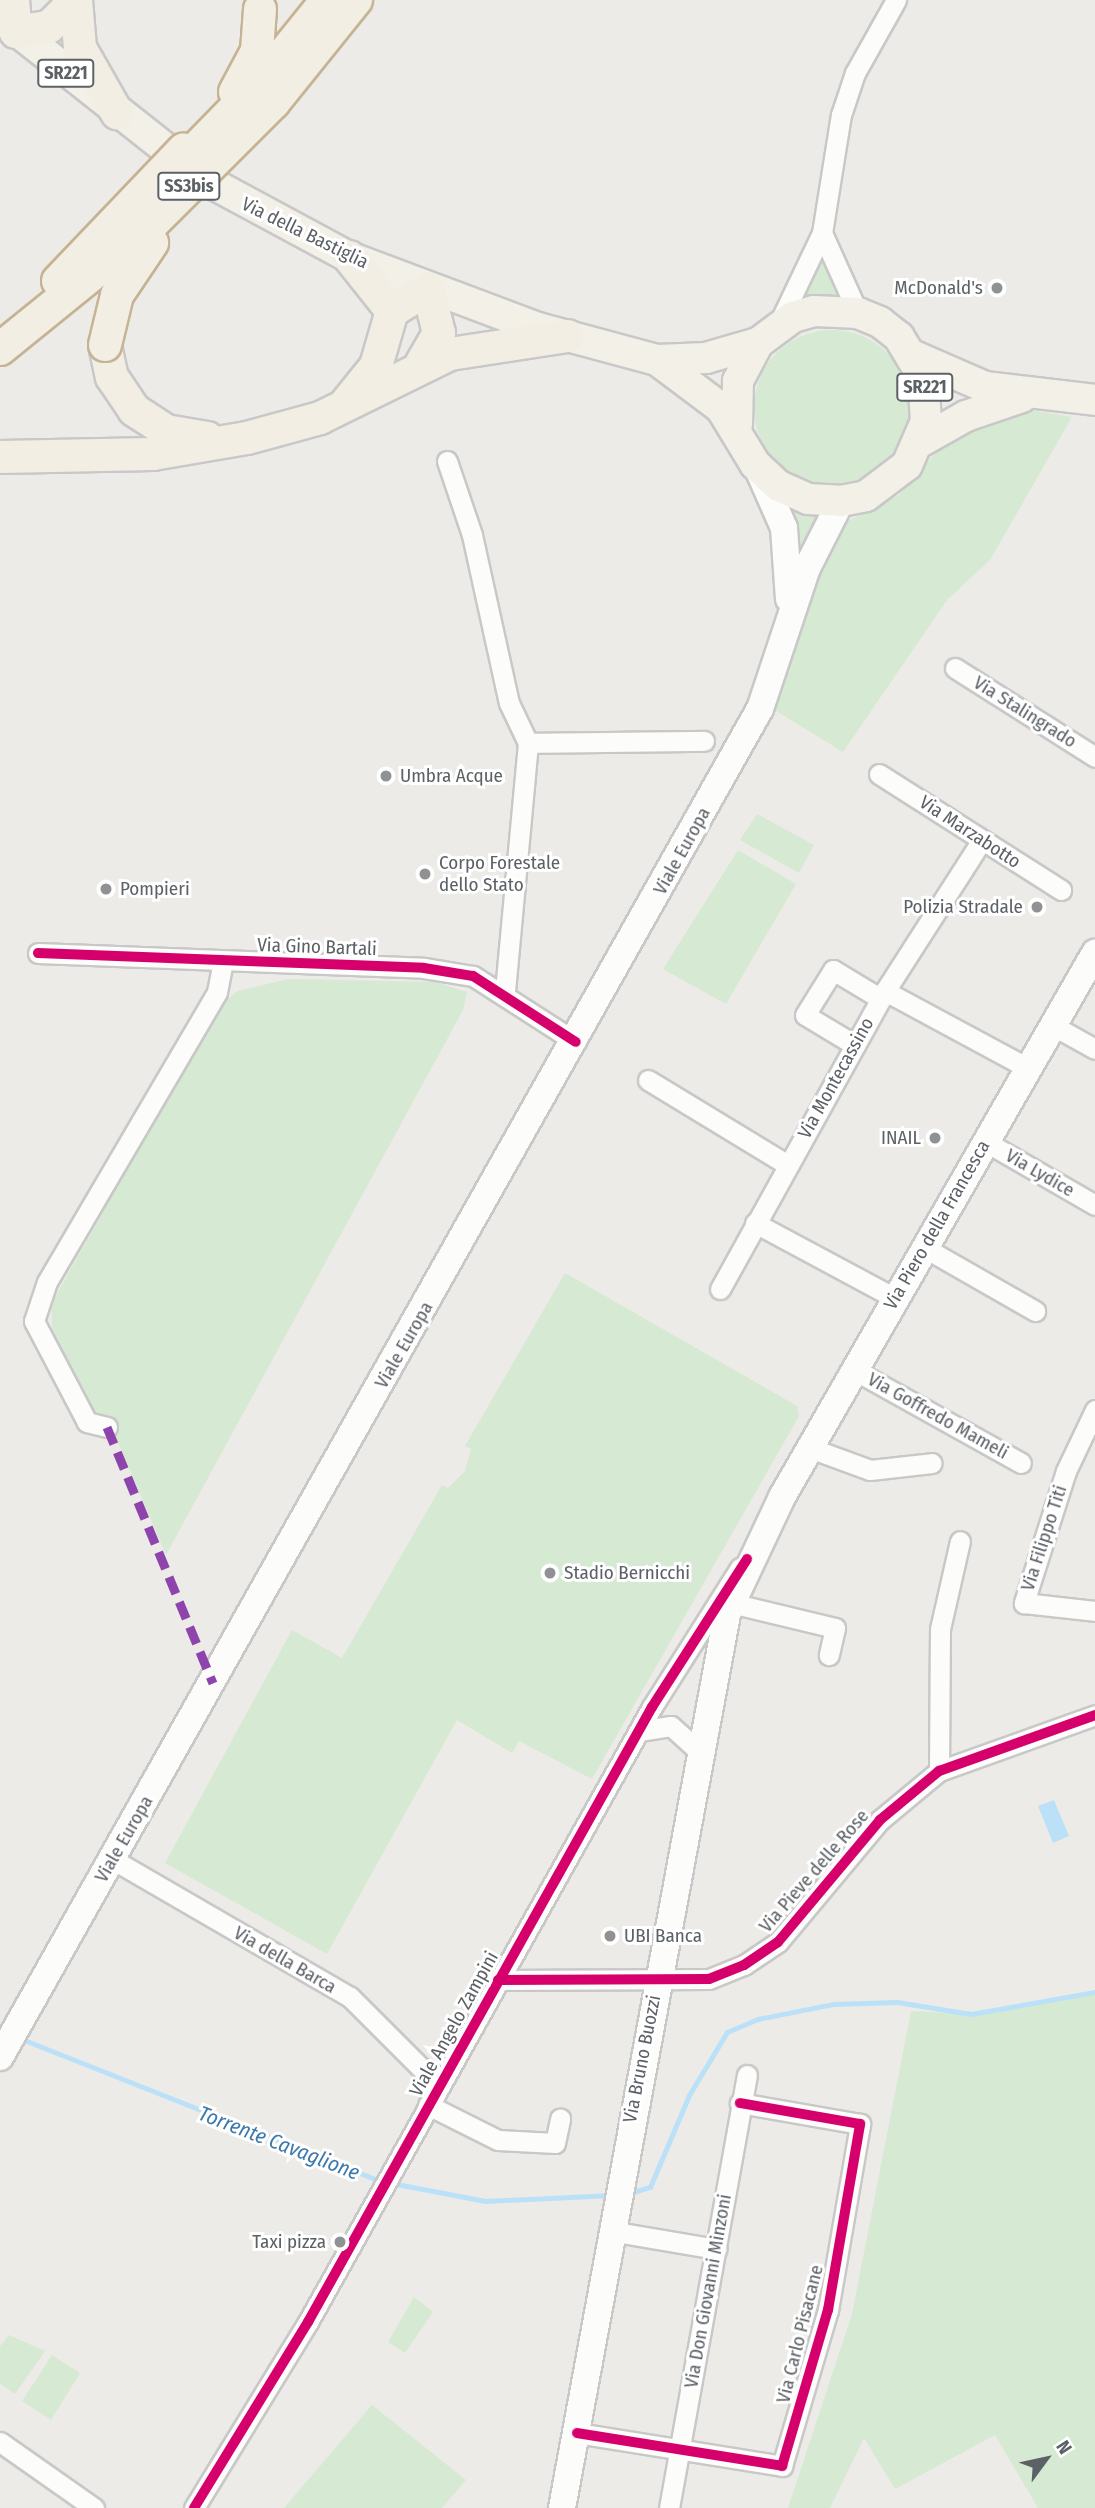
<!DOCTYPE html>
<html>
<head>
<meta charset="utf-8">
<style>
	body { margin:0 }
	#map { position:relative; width:1095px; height:2508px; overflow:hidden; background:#edebe7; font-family:"Fira Sans Condensed",sans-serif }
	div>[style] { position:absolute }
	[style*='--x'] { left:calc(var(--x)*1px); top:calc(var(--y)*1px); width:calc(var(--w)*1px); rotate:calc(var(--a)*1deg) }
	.green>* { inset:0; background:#d6e9d2 }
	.round { border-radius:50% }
	.water>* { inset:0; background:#bbe1f8 }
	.stream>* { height:5px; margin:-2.5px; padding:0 2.5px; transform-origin:2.5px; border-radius:2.5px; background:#bbe1f8 }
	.roads { filter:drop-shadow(2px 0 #c8c8c8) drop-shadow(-2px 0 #c8c8c8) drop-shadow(0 2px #c8c8c8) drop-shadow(0 -2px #c8c8c8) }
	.minor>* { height:19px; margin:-9.5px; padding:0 9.5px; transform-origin:9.5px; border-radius:9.5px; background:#fcfcfb }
	.secondary>* { height:26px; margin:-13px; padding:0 13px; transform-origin:13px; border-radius:13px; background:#fcfcfb }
	.primary>* { height:30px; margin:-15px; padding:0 15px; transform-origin:15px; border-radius:15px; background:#f3f0e8 }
	.trunk>* { height:32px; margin:-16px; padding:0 16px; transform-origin:16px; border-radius:16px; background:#f2eee4 }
	.bridges { filter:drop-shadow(2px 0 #c5b393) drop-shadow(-2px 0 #c5b393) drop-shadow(0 2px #c5b393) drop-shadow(0 -2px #c5b393) }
	.trunk-bridge>* { height:32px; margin:-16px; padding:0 16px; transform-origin:16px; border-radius:16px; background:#f2eee4 }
	.quiet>* { height:9px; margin-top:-4.5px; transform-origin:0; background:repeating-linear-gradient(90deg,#8e44ad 0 18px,transparent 0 27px) }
	.cycleway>* { height:10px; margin:-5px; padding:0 5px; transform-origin:5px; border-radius:5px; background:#d6006c }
	.dots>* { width:19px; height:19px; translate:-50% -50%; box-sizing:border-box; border:4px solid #fff; border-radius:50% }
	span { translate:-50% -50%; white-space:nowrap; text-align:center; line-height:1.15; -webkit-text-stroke:6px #fff; paint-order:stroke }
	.shield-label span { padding:2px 5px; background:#fff; border:2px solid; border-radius:5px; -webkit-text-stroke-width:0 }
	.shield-label { font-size:18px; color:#5c6166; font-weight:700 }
	.street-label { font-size:19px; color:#5c6166 }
	.poi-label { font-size:19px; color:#5c6166 }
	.right { translate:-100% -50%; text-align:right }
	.left { translate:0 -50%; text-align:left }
	.water-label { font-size:21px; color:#3c79ac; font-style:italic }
	.north { position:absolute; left:1011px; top:2424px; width:70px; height:70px; -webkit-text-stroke:5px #fff; paint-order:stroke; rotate:57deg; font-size:19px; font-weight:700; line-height:28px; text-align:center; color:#5c6166 }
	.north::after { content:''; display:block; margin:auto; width:24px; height:32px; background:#5c6166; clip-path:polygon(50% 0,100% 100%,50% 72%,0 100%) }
</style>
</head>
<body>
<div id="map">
	<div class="green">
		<div style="clip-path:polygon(822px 246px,846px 299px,800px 304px,815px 269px)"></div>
		<div class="round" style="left:754px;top:330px;width:156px;height:156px"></div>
		<div style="clip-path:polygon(1017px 408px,1072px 417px,990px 560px,947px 600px,843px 752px,773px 709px,811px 586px,838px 526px,899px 495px,956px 429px)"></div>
		<div style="clip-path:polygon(784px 503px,828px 515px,798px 568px)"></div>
		<div style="clip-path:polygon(757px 814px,814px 845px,799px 873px,740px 840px)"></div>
		<div style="clip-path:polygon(738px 850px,796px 884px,726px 1004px,663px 969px)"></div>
		<div style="clip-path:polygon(288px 979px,435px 982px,467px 992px,463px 1010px,166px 1555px,109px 1421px,95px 1420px,53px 1341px,51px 1304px,220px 1005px,238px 991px)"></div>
		<div style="clip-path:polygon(565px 1273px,797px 1406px,799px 1416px,592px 1779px,519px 1741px,512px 1753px,457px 1720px,327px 1954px,165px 1863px,292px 1630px,342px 1658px,442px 1485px,448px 1488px,465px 1471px,471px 1449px,465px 1446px)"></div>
		<div style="clip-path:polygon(1095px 1992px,1095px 2508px,1038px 2508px,995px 2435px,895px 2489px,864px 2438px,830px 2508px,788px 2508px,852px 2314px,911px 2011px,971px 2014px)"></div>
		<div style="clip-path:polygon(414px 2297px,433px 2312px,405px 2353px,388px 2342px)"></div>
		<div style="clip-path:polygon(9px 2335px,45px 2351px,15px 2394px,0 2384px,0 2346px)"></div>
		<div style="clip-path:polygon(52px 2355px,80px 2373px,51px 2420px,22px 2401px)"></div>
		<div style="clip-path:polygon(372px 2405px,466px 2480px,442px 2508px,284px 2508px)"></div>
	</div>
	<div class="water">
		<div style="clip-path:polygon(1054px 1800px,1069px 1836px,1053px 1843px,1038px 1806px)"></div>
	</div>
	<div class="stream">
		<div style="--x:19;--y:2038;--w:389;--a:21.6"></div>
		<div style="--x:391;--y:2183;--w:96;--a:10.8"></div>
		<div style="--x:485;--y:2201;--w:128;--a:-2.7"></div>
		<div style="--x:627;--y:2194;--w:24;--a:-17"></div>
		<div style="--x:650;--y:2187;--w:100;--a:-67"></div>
		<div style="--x:689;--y:2095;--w:74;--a:-58.9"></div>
		<div style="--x:727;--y:2032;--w:34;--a:-23"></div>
		<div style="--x:758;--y:2019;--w:76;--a:-11.3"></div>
		<div style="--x:833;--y:2004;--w:64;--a:-1.8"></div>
		<div style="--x:897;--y:2002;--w:75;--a:9.2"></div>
		<div style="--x:971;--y:2014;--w:126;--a:-10.1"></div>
	</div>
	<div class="roads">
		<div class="minor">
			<div style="--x:822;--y:233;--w:88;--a:65.8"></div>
			<div style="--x:780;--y:321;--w:98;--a:-64.5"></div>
			<div style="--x:822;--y:233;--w:120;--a:-80.9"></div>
			<div style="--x:841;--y:115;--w:44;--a:-71.6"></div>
			<div style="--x:855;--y:73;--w:84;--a:-60.7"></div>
			<div style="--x:447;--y:461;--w:78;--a:71.3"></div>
			<div style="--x:472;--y:535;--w:172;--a:77.6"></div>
			<div style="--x:509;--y:703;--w:44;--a:64.6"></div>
			<div style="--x:528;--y:743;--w:250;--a:95.3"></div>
			<div style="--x:955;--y:668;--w:166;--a:32.4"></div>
			<div style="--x:528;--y:743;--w:176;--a:-0.7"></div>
			<div style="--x:879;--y:774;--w:216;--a:32.5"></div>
			<div style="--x:38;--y:953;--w:386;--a:2.2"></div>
			<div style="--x:424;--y:968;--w:50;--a:9.3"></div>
			<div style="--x:473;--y:976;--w:122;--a:32.7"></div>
			<div style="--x:885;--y:991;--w:179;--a:-57.3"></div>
			<div style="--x:1052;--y:1025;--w:49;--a:29.2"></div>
			<div style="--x:855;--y:1045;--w:58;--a:-149"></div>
			<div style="--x:805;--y:1015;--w:53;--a:-58.1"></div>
			<div style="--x:833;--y:970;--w:56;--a:31.1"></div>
			<div style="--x:648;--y:1080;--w:164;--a:31.3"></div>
			<div style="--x:986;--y:1142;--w:126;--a:30"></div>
			<div style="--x:755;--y:1223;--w:159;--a:28.2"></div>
			<div style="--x:925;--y:1248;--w:127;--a:29.8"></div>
			<div style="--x:720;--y:1289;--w:341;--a:-61"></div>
			<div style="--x:885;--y:991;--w:162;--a:28.3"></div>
			<div style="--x:854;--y:1370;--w:191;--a:29.1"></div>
			<div style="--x:1095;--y:1410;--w:68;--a:115.4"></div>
			<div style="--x:1066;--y:1471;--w:139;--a:107.7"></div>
			<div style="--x:1024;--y:1603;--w:71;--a:6.4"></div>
			<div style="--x:107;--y:1427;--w:21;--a:-166"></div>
			<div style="--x:87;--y:1422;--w:114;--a:-117.7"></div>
			<div style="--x:34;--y:1321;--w:41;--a:-71.6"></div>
			<div style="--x:47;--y:1282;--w:336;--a:-59.6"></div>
			<div style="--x:217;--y:992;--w:32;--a:-79"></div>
			<div style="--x:810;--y:1448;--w:64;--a:20.1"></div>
			<div style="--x:870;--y:1470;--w:62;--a:-6.4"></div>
			<div style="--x:731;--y:1603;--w:107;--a:13.5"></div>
			<div style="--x:835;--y:1628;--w:28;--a:103"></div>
			<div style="--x:639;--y:1731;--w:32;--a:-9"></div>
			<div style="--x:671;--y:1726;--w:36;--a:42"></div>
			<div style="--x:939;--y:1771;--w:142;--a:-89.6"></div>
			<div style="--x:940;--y:1629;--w:90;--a:-77.2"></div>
			<div style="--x:112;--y:1859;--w:275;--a:30.1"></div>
			<div style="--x:350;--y:1997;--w:126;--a:45"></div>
			<div style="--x:498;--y:1980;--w:211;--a:-0.3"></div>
			<div style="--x:709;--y:1979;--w:38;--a:-22"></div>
			<div style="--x:744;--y:1965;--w:41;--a:-34.1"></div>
			<div style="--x:778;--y:1942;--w:159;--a:-50.1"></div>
			<div style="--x:880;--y:1820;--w:77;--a:-39.7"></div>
			<div style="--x:939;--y:1771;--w:166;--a:-19.7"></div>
			<div style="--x:428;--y:2105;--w:78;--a:26.6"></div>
			<div style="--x:498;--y:2140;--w:57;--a:3"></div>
			<div style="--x:555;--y:2143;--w:25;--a:-78"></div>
			<div style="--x:610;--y:2231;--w:108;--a:9.6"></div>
			<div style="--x:577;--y:2433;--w:208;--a:9.1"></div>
			<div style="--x:782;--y:2466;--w:163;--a:-73.6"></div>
			<div style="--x:828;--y:2310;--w:189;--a:-80.2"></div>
			<div style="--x:860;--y:2124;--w:122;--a:-170.1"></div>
			<div style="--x:0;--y:2442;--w:115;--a:35.1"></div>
			<div style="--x:194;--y:2508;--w:218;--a:-58.5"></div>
			<div style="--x:308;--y:2322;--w:705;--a:-60.78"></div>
			<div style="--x:652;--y:1707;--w:165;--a:-57.7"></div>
			<div style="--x:669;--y:2508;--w:440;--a:-79.8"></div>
		</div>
		<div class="secondary">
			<div style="--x:758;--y:469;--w:64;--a:66.2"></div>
			<div style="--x:784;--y:528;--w:71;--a:86"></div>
			<div style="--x:0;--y:2057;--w:1547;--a:-60.59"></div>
			<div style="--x:760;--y:709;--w:149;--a:-71.6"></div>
			<div style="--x:807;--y:568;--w:75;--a:-63.1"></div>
			<div style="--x:562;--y:2508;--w:909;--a:-79.54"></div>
			<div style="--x:727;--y:1614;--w:129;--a:-64.8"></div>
			<div style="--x:782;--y:1497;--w:628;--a:-60.09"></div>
		</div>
		<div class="primary">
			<div style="--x:3;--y:20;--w:256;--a:38.3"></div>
			<div style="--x:204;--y:179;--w:165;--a:28.3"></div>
			<div style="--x:349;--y:257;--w:202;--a:20.6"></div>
			<div style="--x:538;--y:328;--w:123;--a:15.1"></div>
			<div style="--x:657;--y:360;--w:49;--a:-2.3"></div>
			<div style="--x:706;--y:358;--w:54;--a:-16.1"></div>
			<div style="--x:914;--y:356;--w:77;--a:23.6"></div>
			<div style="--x:985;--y:387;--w:111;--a:6.7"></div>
			<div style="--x:657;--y:360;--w:80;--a:36.9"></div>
			<div style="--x:721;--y:408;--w:66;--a:58.7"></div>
			<div style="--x:755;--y:464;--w:33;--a:43"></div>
			<div style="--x:779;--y:486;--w:32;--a:24"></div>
			<div style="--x:808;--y:499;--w:33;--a:3"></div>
			<div style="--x:841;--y:501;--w:25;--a:-11"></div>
			<div style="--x:866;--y:496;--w:51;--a:-37.1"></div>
			<div style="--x:907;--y:465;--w:48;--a:-66.6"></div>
			<div style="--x:926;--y:421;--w:44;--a:-93.9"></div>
			<div style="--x:923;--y:377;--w:47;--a:-121"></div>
			<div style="--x:899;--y:337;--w:24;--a:-142"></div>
			<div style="--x:880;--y:322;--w:24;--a:-158"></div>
			<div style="--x:858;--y:313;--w:44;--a:-177.4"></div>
			<div style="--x:814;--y:311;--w:22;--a:164"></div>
			<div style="--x:793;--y:317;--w:44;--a:143.4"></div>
			<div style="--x:758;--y:343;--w:43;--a:117.8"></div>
			<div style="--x:738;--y:381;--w:43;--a:91.3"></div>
			<div style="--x:920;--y:442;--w:53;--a:-29.5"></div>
			<div style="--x:966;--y:416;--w:59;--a:-18.7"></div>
		</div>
		<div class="trunk">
			<div style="--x:13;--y:0;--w:32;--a:85"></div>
			<div style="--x:16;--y:32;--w:33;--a:-9"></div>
			<div style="--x:49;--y:27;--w:38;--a:-45"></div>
			<div style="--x:76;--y:0;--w:48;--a:85.2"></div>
			<div style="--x:80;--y:48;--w:75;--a:60.4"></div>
			<div style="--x:392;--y:311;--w:42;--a:-31.4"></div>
			<div style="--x:428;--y:289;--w:45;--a:76"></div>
			<div style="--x:439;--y:333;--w:36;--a:120"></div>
			<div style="--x:105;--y:345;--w:33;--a:78"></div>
			<div style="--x:112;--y:377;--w:40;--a:56"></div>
			<div style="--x:134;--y:410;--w:38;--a:33"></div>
			<div style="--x:166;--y:431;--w:42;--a:9.7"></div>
			<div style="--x:347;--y:402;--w:46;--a:-51.1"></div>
			<div style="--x:376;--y:366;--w:57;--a:-73.8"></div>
			<div style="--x:392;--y:311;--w:69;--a:-128.5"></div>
			<div style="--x:0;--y:457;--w:153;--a:-1.1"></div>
			<div style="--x:153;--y:454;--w:95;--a:-9.7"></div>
			<div style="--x:247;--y:438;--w:76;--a:-15.3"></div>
			<div style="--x:320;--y:418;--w:145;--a:-26.2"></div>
			<div style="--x:450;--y:354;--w:119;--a:-8.7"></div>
		</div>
	</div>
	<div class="bridges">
		<div class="trunk-bridge">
			<div style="--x:235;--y:92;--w:47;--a:-61.8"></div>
			<div style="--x:257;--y:51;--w:42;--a:-85.9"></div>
			<div style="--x:174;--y:171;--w:123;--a:-45.7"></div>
			<div style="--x:260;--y:83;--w:107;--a:-51.1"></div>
			<div style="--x:58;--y:281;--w:182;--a:-46.3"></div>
			<div style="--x:105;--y:345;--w:51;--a:-76.5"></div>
			<div style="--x:117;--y:295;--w:63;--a:-56.1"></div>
			<div style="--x:0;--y:349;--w:181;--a:-39"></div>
			<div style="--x:141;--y:235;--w:188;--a:-45"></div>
			<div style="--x:274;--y:102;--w:131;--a:-51.2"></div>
		</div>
	</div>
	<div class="quiet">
		<div style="--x:107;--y:1427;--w:277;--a:67.5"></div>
	</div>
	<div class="cycleway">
		<div style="--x:38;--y:953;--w:386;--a:2.2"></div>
		<div style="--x:424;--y:968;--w:50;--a:9.3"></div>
		<div style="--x:473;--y:976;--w:122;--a:32.7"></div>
		<div style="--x:498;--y:1980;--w:211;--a:-0.3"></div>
		<div style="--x:709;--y:1979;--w:38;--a:-22"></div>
		<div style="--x:744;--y:1965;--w:41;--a:-34.1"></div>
		<div style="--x:778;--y:1942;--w:159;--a:-50.1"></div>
		<div style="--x:880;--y:1820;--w:77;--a:-39.7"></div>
		<div style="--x:939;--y:1771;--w:166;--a:-19.7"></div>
		<div style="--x:577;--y:2433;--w:208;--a:9.1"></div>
		<div style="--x:782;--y:2466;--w:163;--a:-73.6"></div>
		<div style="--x:828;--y:2310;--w:189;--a:-80.2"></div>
		<div style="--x:860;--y:2124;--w:122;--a:-170.1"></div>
		<div style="--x:194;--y:2508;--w:218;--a:-58.5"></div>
		<div style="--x:308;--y:2322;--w:705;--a:-60.78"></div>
		<div style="--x:652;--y:1707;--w:176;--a:-57.3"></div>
	</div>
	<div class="dots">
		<div style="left:997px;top:288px;background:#8f9193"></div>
		<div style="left:386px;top:776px;background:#8f9193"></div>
		<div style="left:425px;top:874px;background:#8f9193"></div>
		<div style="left:106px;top:889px;background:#8f9193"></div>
		<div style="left:1037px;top:907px;background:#8f9193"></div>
		<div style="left:935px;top:1138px;background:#8f9193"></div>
		<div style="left:550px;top:1573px;background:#8f9193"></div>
		<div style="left:610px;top:1936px;background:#8f9193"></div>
		<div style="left:340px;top:2242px;background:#8f9193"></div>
	</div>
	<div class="shield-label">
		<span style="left:66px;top:73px">SR221</span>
		<span style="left:189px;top:186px">SS3bis</span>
		<span style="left:925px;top:387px">SR221</span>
	</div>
	<div class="street-label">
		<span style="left:305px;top:233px;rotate:26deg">Via della Bastiglia</span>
		<span style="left:1025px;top:712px;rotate:32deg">Via Stalingrado</span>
		<span style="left:970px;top:832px;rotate:33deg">Via Marzabotto</span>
		<span style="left:682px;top:851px;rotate:-61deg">Viale Europa</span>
		<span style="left:317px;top:947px;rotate:2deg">Via Gino Bartali</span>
		<span style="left:836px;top:1078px;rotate:-61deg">Via Montecassino</span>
		<span style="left:1040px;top:1173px;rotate:30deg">Via Lydice</span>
		<span style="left:937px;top:1225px;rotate:-60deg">Via Piero della Francesca</span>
		<span style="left:404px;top:1345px;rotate:-60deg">Viale Europa</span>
		<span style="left:938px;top:1416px;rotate:29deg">Via Goffredo Mameli</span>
		<span style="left:1044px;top:1538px;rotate:-72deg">Via Filippo Titi</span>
		<span style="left:124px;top:1839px;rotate:-60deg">Viale Europa</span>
		<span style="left:814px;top:1871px;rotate:-49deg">Via Pieve delle Rose</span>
		<span style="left:285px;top:1960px;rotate:30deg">Via della Barca</span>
		<span style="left:454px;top:2024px;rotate:-61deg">Viale Angelo Zampini</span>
		<span style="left:642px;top:2059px;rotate:-79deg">Via Bruno Buozzi</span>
		<span style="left:708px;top:2291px;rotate:-80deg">Via Don Giovanni Minzoni</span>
		<span style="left:800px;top:2334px;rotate:-76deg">Via Carlo Pisacane</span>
	</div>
	<div class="poi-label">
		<span class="right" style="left:983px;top:288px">McDonald's</span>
		<span class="left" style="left:400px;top:776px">Umbra Acque</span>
		<span class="left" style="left:439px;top:874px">Corpo Forestale<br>dello Stato</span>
		<span class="left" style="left:120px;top:889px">Pompieri</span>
		<span class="right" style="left:1023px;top:907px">Polizia Stradale</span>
		<span class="right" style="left:921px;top:1138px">INAIL</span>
		<span class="left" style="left:564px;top:1573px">Stadio Bernicchi</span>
		<span class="left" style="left:624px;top:1936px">UBI Banca</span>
		<span class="right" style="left:326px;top:2242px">Taxi pizza</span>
	</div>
	<div class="water-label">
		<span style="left:279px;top:2143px;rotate:21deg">Torrente Cavaglione</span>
	</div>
	<div class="north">N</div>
</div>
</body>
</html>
